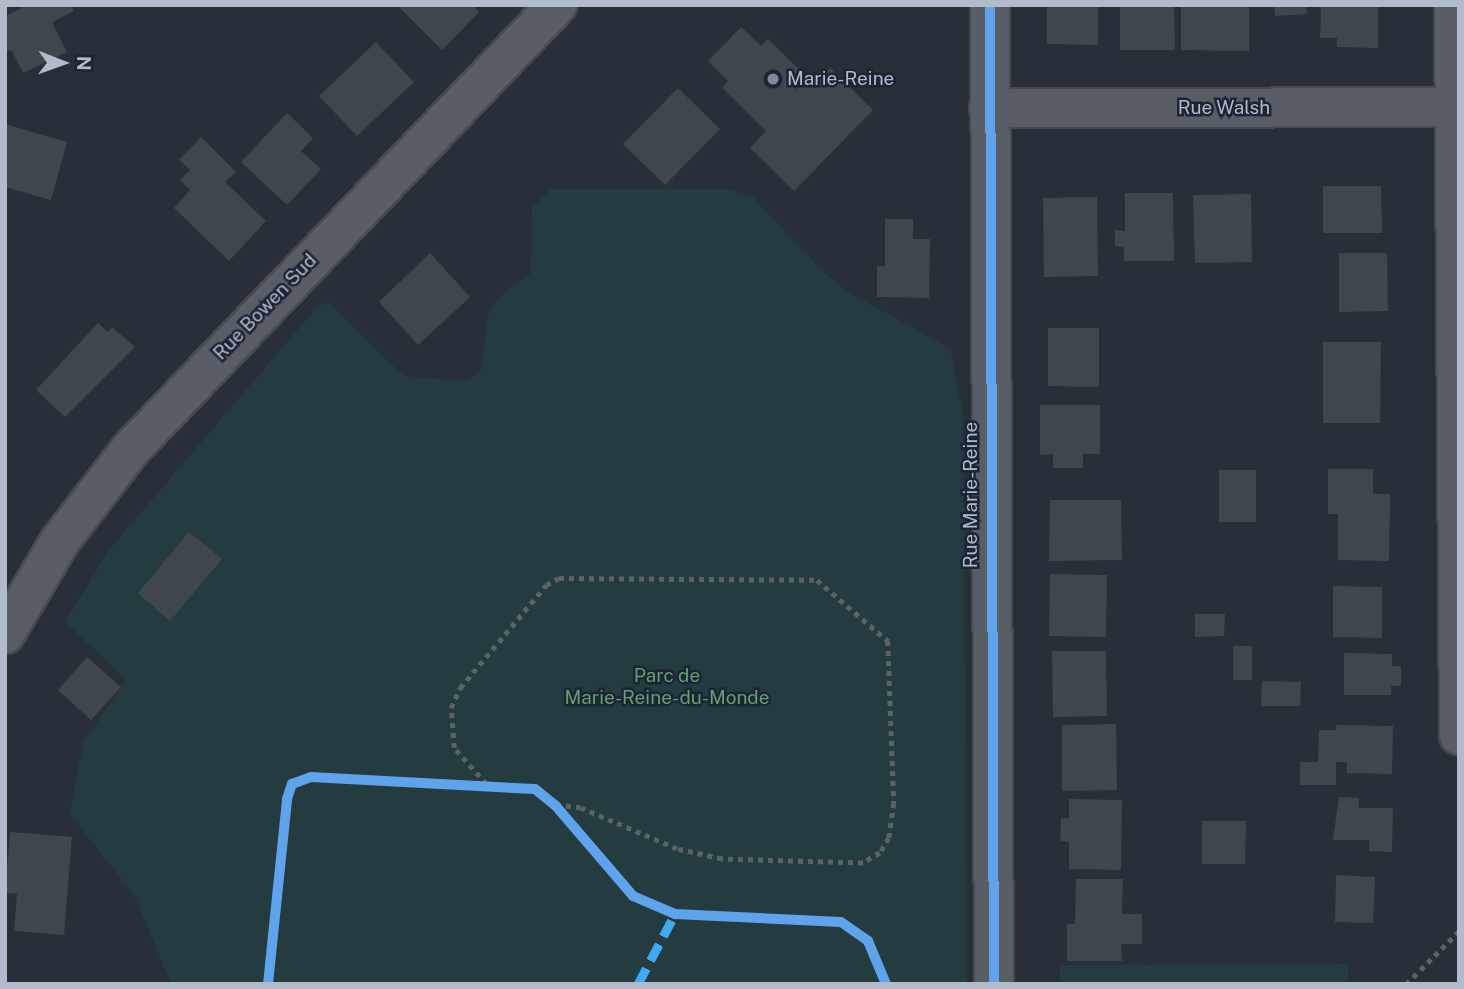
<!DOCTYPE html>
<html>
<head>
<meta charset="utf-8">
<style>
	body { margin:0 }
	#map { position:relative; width:1464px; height:989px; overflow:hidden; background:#282f38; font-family:"Public Sans",sans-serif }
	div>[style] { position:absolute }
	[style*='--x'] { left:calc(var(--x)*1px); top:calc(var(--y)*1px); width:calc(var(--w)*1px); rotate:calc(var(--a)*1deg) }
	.green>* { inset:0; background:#243b3f }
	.building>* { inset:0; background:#40464e }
	.path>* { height:4.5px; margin-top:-2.25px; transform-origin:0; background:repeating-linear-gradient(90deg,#5c6269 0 5px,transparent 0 10px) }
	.roads { filter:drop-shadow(2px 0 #464b53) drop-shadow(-2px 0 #464b53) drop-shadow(0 2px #464b53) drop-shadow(0 -2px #464b53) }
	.minor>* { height:38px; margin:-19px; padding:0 19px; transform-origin:19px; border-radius:19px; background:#585d66 }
	.quiet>* { height:9px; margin-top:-4.5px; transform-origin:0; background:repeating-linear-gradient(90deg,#3fa9f5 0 18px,transparent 0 27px) }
	.cycleway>* { height:10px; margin:-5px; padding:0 5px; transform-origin:5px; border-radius:5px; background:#60a3ed }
	.dots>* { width:19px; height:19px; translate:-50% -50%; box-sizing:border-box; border:4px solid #1b2534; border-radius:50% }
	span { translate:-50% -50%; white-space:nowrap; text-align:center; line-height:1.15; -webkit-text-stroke:5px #1b2534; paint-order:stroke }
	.poi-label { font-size:19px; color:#b1bbca }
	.left { translate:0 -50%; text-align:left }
	.street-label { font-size:19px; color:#b1bbca }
	.park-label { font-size:19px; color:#669d72 }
	.frame { position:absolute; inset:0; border:7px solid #b1bbca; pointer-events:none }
	.north { position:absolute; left:28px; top:28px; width:70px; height:70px; -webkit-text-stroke:5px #1b2534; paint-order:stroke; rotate:91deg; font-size:19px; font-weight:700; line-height:28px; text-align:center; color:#b1bbca }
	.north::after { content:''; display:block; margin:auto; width:24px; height:32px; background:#b1bbca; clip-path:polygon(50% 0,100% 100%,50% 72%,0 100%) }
</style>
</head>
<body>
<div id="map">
	<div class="green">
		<div style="clip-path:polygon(551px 189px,728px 189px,753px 197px,823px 272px,851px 294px,950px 348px,963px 414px,967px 984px,171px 984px,135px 897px,70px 814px,83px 743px,126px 680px,65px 622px,108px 551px,318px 306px,329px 303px,404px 376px,464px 381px,480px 373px,489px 310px,507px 289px,531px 273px,532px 208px)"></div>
		<div style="clip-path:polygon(1348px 964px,1348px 984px,1060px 984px,1060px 965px)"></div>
	</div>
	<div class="building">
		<div style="clip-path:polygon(27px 5px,71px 5px,74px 11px,52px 22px,67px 52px,23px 73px,12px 51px,5px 50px,5px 16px)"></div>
		<div style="clip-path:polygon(397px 5px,473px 5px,479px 12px,442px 50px)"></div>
		<div style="clip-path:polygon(1047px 5px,1098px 5px,1098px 45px,1047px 44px)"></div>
		<div style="clip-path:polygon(1120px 5px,1174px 5px,1175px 50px,1120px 50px)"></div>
		<div style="clip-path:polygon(1181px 5px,1249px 5px,1249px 51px,1181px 50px)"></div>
		<div style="clip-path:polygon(1274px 5px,1306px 5px,1307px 14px,1275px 16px)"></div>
		<div style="clip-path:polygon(1321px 5px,1378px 5px,1378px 48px,1337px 47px,1337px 38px,1320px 38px)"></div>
		<div style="clip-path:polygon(741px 27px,761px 46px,768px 39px,814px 84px,830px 68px,873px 110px,794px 191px,750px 148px,766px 131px,722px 88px,728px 81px,708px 61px)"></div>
		<div style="clip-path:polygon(376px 42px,414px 82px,357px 136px,319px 96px)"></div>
		<div style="clip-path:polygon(678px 88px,720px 129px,665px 185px,623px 144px)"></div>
		<div style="clip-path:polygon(287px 113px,313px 138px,301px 151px,321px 169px,287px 205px,241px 162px)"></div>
		<div style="clip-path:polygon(5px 124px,67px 142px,51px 200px,5px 187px)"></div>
		<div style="clip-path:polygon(201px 137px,236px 172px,225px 182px,266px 221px,229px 261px,174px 208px,190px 190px,180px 180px,190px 170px,179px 160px)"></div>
		<div style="clip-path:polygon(1323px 186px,1381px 186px,1382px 233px,1323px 233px)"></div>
		<div style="clip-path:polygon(1125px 193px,1173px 193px,1174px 261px,1124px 261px,1124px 247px,1115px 246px,1115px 230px,1125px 231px)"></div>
		<div style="clip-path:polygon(1251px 194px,1252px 262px,1195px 263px,1193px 195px)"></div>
		<div style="clip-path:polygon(1097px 197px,1098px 276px,1044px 277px,1043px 198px)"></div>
		<div style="clip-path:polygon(885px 219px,913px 219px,913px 239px,930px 239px,929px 298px,877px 297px,877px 266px,885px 266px)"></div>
		<div style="clip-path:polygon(430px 253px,470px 297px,418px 345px,379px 302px)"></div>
		<div style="clip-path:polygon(1339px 253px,1387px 253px,1388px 311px,1339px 312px)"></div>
		<div style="clip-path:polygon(98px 323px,108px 332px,112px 327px,135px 347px,65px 417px,36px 390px)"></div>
		<div style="clip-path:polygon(1048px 328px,1099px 328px,1099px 387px,1048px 386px)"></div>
		<div style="clip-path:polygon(1323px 342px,1381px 342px,1380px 423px,1323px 423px)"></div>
		<div style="clip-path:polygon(1040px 405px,1100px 405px,1100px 454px,1083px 454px,1083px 468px,1053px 468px,1053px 454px,1040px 455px)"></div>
		<div style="clip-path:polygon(1328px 469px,1373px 469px,1373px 494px,1390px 494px,1389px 561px,1338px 560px,1338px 514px,1328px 514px)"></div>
		<div style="clip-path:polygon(1219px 470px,1256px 470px,1256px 522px,1219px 522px)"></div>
		<div style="clip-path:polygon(1050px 500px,1121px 500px,1122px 560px,1049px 561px)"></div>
		<div style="clip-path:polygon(189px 532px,222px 559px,170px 621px,138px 593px)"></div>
		<div style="clip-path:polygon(1050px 574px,1107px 575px,1106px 637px,1049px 636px)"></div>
		<div style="clip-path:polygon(1333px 586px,1382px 587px,1382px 638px,1333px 637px)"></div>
		<div style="clip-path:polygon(1195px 614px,1225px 614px,1224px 636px,1195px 637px)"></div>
		<div style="clip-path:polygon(1233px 646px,1252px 646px,1252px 680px,1233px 680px)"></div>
		<div style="clip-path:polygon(1052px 651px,1106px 651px,1107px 716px,1053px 717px)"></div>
		<div style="clip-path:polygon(1344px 653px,1392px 654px,1392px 666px,1401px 666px,1401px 686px,1391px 686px,1391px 695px,1344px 695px)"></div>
		<div style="clip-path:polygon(87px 657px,121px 687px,91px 720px,58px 690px)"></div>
		<div style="clip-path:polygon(1262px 681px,1301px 682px,1300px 706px,1261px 706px)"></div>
		<div style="clip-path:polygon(1116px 724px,1117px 790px,1062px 791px,1062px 725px)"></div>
		<div style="clip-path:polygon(1336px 725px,1393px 726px,1392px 774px,1347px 773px,1347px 762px,1336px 762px,1336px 785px,1300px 785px,1300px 762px,1318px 762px,1319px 730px,1336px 730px)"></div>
		<div style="clip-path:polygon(1339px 797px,1359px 798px,1359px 808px,1393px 808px,1392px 852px,1369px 851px,1369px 840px,1333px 840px)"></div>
		<div style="clip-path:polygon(1069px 799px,1122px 800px,1121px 870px,1069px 869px,1069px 842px,1060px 841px,1061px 818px,1069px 818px)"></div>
		<div style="clip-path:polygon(1202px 821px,1246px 821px,1245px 864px,1202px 864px)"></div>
		<div style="clip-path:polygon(10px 832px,72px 837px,64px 935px,14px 931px,17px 894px,5px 893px)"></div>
		<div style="clip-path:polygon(1336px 875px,1375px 877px,1373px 923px,1335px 922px)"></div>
		<div style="clip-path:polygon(1076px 879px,1123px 879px,1122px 914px,1142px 914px,1142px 944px,1121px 944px,1122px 961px,1067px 961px,1067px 924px,1075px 924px)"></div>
	</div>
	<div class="path">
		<div style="--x:486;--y:784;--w:48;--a:-131.6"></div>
		<div style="--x:454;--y:748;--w:40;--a:-94.3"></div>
		<div style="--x:451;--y:708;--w:22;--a:-66"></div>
		<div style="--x:460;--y:688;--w:134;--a:-50.1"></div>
		<div style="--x:546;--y:585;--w:15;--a:-28"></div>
		<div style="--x:559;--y:578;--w:258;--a:0.4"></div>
		<div style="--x:817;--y:580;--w:94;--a:40.7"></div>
		<div style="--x:888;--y:641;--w:162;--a:87.9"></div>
		<div style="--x:894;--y:803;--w:35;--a:98"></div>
		<div style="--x:889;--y:838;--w:17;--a:121"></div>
		<div style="--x:880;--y:853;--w:20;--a:150"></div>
		<div style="--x:863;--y:863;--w:141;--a:-178.4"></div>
		<div style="--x:722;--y:859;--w:46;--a:-167.5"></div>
		<div style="--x:677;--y:849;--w:104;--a:-156.9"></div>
		<div style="--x:581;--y:808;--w:26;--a:-173"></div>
		<div style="--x:1406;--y:984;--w:75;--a:-45"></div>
	</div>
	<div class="roads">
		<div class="minor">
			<div style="--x:990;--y:5;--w:979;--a:89.77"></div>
			<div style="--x:1454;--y:5;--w:730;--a:89.61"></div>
			<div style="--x:989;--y:108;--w:470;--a:-0.1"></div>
			<div style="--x:5;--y:634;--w:108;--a:-59.4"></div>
			<div style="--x:60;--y:541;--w:115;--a:-52.4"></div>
			<div style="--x:130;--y:450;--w:617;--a:-46.18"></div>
		</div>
	</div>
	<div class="quiet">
		<div style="--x:638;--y:984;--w:79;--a:-62.1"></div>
	</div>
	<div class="cycleway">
		<div style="--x:990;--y:5;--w:979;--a:89.77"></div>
		<div style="--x:268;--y:984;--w:186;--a:-84.1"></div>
		<div style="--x:287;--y:799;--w:16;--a:-72"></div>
		<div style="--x:292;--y:784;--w:20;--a:-20"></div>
		<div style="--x:311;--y:777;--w:224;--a:3.1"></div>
		<div style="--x:535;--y:789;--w:26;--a:39"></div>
		<div style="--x:555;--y:805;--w:120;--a:49.4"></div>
		<div style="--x:633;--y:896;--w:46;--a:23.2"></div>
		<div style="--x:675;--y:914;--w:166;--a:2.8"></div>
		<div style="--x:841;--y:922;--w:33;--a:35"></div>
		<div style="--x:868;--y:941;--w:47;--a:67.3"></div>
	</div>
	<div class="dots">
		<div style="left:773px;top:79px;background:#818a97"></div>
	</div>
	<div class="poi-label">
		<span class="left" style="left:787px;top:79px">Marie-Reine</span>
	</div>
	<div class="street-label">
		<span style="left:1224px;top:108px">Rue Walsh</span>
		<span style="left:265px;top:307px;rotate:-46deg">Rue Bowen Sud</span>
		<span style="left:971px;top:495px;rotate:-90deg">Rue Marie-Reine</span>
	</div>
	<div class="park-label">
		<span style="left:667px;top:687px">Parc de<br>Marie-Reine-du-Monde</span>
	</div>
	<div class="frame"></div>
	<div class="north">N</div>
</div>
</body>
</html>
